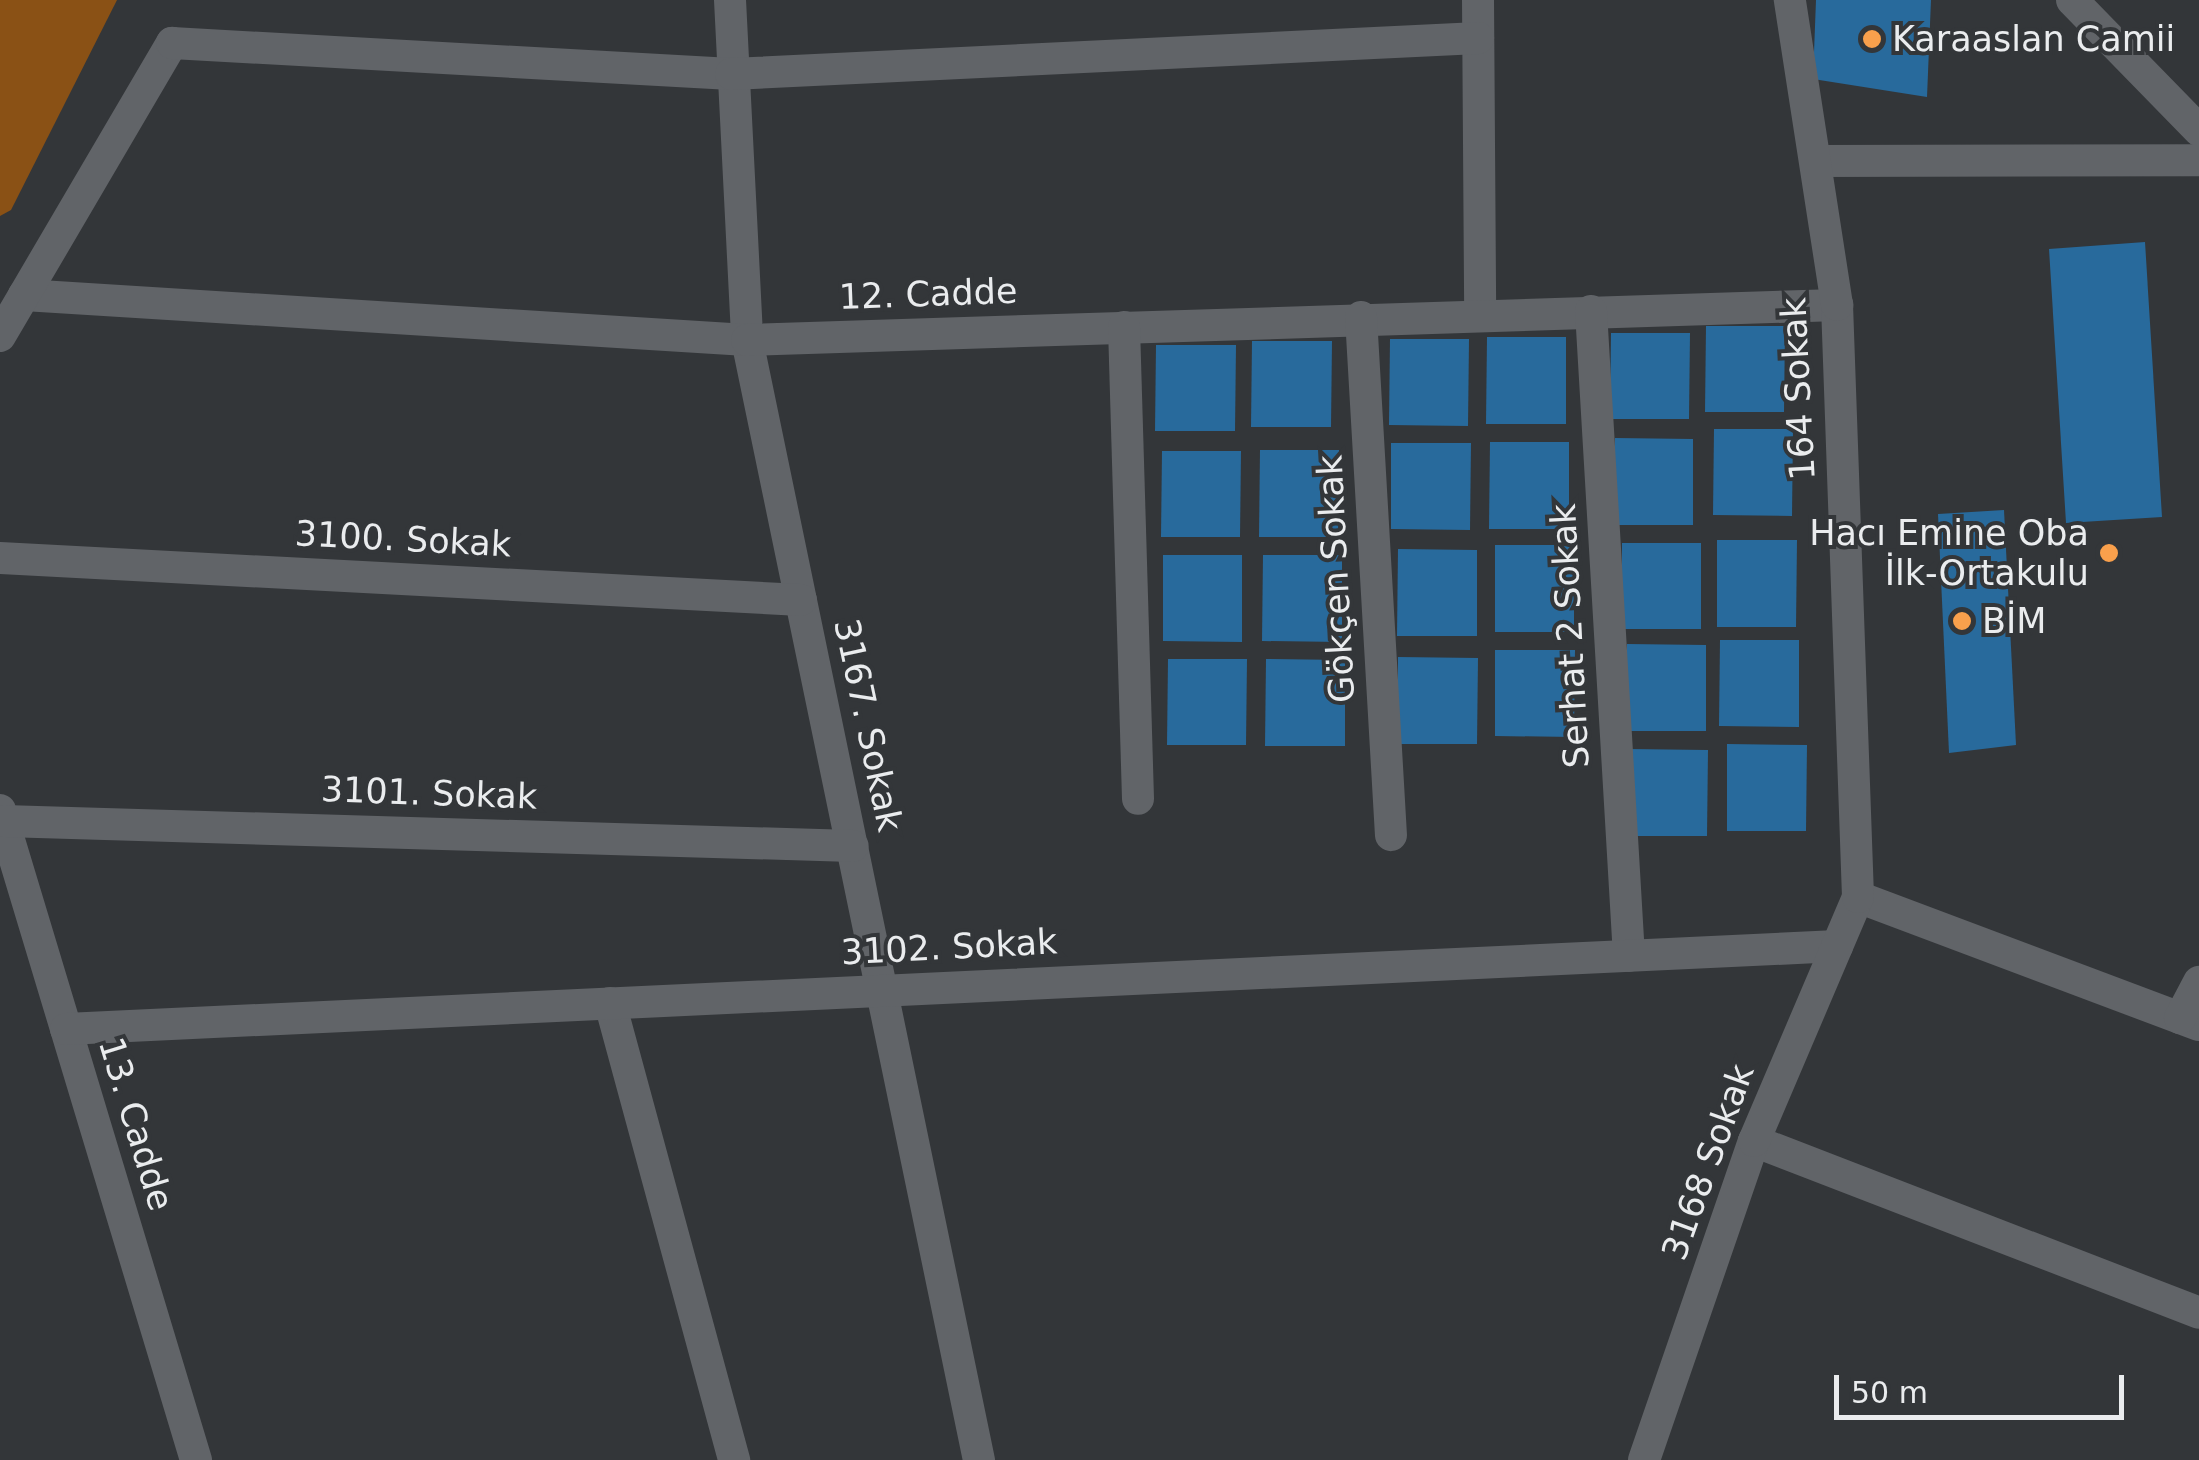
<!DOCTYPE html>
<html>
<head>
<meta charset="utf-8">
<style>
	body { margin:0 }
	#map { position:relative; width:2199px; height:1460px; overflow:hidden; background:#333639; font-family:"DejaVu Sans",sans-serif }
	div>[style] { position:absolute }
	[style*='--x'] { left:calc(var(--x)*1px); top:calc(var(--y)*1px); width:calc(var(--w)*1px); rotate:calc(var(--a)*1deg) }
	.forest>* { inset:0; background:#8a5115 }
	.building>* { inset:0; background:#286a9c }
	.street>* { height:32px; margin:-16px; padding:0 16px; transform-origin:16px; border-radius:16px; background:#616468 }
	.dots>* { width:28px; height:28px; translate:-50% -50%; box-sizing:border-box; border:5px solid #333639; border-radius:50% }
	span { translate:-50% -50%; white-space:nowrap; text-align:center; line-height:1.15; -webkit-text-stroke:8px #333639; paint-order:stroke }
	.poi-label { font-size:35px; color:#eaecee }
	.left { translate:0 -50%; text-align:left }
	.right { translate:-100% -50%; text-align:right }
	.street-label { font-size:35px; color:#eaecee }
	.scale { position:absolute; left:1834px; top:1375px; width:290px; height:45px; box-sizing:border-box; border:5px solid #eaecee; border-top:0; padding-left:12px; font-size:30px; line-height:35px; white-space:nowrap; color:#eaecee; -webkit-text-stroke:8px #333639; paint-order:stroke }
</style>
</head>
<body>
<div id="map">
	<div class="forest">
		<div style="clip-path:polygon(0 0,117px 0,11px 210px,0 216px)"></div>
	</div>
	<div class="building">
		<div style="clip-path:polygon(1816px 0,1931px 0,1927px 97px,1813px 79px)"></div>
		<div style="clip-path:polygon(2145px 242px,2162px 517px,2066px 523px,2049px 249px)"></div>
		<div style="clip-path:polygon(1706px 326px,1785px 326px,1784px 412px,1705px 412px)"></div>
		<div style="clip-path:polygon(1611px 333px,1690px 333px,1689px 419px,1610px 419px)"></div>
		<div style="clip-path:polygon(1487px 337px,1566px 337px,1566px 424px,1486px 424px)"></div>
		<div style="clip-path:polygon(1390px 339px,1469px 339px,1468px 426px,1389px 425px)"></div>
		<div style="clip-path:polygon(1252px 341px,1332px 341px,1331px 427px,1251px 427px)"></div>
		<div style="clip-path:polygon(1156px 345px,1236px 345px,1235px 431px,1155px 431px)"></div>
		<div style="clip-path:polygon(1714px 429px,1793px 429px,1792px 516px,1713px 515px)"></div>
		<div style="clip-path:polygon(1615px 438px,1693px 439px,1693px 525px,1614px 525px)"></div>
		<div style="clip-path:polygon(1490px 442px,1569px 442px,1569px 529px,1489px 529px)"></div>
		<div style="clip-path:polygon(1391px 443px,1471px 443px,1470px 530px,1391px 529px)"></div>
		<div style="clip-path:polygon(1260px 450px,1339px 450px,1338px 537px,1259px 537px)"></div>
		<div style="clip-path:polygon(1162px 451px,1241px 451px,1240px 537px,1161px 537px)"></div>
		<div style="clip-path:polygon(2004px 510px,2016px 745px,1949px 753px,1938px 514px)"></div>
		<div style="clip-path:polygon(1717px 540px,1797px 540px,1796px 627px,1717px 627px)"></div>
		<div style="clip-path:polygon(1622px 543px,1701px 543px,1701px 629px,1622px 629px)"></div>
		<div style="clip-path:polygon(1495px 545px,1574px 545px,1574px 632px,1495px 632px)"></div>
		<div style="clip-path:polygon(1398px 549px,1477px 550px,1477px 636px,1397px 636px)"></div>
		<div style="clip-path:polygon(1163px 555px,1242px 555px,1242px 642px,1163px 641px)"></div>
		<div style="clip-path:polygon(1263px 555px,1342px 555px,1342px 642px,1262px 641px)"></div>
		<div style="clip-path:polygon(1720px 640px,1799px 640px,1799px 727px,1719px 726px)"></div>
		<div style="clip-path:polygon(1627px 644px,1706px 645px,1706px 731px,1626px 731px)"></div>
		<div style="clip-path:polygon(1495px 650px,1575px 650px,1574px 737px,1495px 736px)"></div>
		<div style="clip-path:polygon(1398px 657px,1478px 658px,1477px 744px,1398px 744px)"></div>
		<div style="clip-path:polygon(1168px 659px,1247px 659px,1246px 745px,1167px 745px)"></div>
		<div style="clip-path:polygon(1266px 659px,1345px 660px,1345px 746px,1265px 746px)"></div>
		<div style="clip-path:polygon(1727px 744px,1807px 745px,1806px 831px,1727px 831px)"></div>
		<div style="clip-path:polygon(1628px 749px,1708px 750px,1707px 836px,1628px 836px)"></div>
	</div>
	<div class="street">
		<div style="--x:730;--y:0;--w:340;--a:87.1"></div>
		<div style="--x:747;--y:340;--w:1144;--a:78.3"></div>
		<div style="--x:1478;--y:0;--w:315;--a:89.6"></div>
		<div style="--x:2072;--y:0;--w:182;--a:45.7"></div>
		<div style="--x:1816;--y:161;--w:383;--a:-0.1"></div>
		<div style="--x:24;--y:295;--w:724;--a:3.56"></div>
		<div style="--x:747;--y:340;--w:1091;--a:-1.84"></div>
		<div style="--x:1591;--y:311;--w:646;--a:86.63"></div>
		<div style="--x:1361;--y:317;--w:519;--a:86.69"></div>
		<div style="--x:1124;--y:327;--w:472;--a:88.3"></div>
		<div style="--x:0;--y:336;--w:340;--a:-59.6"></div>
		<div style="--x:172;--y:43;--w:560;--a:3.17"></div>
		<div style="--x:731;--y:74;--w:748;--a:-2.76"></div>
		<div style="--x:0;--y:558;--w:802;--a:3"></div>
		<div style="--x:0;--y:810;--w:679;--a:73.22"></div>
		<div style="--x:4;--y:821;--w:849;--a:1.69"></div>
		<div style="--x:1858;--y:897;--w:364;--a:20.6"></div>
		<div style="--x:610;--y:1003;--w:474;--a:74.8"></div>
		<div style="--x:2180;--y:1018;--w:41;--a:-62.2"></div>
		<div style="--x:66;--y:1029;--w:1773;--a:-2.68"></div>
		<div style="--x:1754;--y:1141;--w:477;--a:21.1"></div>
		<div style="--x:1644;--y:1460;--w:337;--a:-71"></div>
		<div style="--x:1754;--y:1141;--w:265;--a:-66.9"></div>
		<div style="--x:1858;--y:897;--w:592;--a:-92.03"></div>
		<div style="--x:1837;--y:305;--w:309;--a:-98.8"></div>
	</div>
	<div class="dots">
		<div style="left:1872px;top:39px;background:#f9a04c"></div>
		<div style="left:2109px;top:553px;background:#f9a04c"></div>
		<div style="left:1962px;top:621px;background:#f9a04c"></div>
	</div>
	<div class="poi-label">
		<span class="left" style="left:1892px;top:39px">Karaaslan Camii</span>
		<span class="right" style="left:2089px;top:553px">Hacı Emine Oba<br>İlk-Ortakulu</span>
		<span class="left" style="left:1982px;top:621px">BİM</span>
	</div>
	<div class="street-label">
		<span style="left:928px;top:294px;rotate:-2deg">12. Cadde</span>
		<span style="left:1798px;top:389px;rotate:-93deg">164 Sokak</span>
		<span style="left:403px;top:539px;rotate:3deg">3100. Sokak</span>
		<span style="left:1336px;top:579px;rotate:-93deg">Gökçen Sokak</span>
		<span style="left:1570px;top:636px;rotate:-93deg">Serhat 2 Sokak</span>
		<span style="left:868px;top:725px;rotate:78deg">3167. Sokak</span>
		<span style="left:429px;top:793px;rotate:2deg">3101. Sokak</span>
		<span style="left:949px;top:947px;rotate:-3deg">3102. Sokak</span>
		<span style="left:136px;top:1124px;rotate:73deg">13. Cadde</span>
		<span style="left:1708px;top:1162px;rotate:-70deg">3168 Sokak</span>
	</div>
	<div class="scale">50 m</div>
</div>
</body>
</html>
